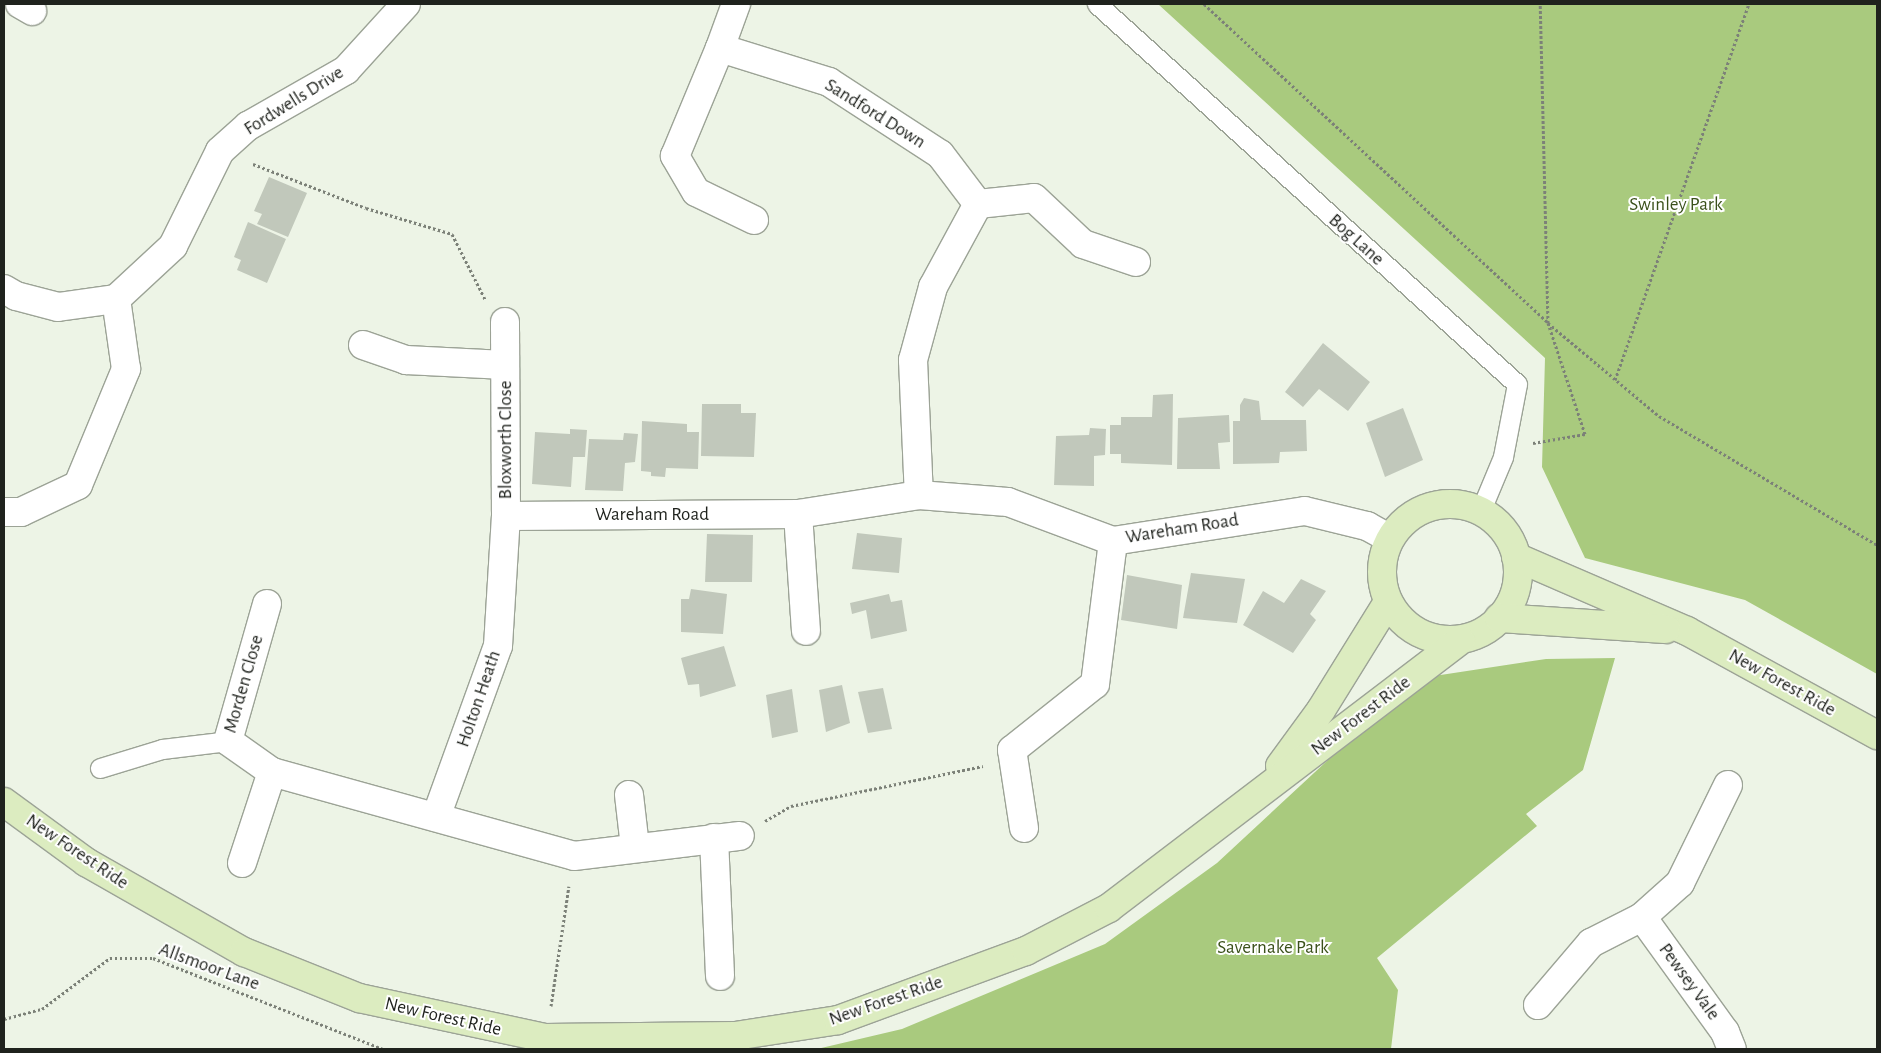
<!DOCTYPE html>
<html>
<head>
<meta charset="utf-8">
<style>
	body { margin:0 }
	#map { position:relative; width:1881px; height:1053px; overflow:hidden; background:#edf4e6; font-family:"Alegreya Sans",sans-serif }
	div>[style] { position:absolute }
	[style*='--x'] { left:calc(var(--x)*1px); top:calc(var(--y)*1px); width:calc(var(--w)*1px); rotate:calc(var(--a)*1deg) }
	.forest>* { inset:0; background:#a9ca7e }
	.building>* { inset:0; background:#c1c8bb }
	.path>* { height:3px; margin-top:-1.5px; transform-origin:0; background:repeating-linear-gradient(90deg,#7c8178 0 2.5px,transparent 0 5px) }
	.roads { filter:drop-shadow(1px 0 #9ca396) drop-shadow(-1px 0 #9ca396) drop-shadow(0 1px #9ca396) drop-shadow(0 -1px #9ca396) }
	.service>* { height:19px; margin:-9.5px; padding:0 9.5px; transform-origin:9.5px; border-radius:9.5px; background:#fff }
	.minor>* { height:28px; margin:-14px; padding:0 14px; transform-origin:14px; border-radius:14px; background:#fff }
	.secondary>* { height:28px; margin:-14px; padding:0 14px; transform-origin:14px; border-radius:14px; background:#dcecc0 }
	.secondary>.ring { margin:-14px; padding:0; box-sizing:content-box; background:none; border:28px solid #dcecc0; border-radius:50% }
	span { translate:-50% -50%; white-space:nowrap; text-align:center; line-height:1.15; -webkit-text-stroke:4px #fff; paint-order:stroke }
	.street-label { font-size:19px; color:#1f221d }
	.park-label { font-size:19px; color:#3b511b }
	.frame { position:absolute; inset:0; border:5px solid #1f221d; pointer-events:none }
</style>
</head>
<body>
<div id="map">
	<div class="forest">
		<div style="clip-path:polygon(1158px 4px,1877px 4px,1877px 674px,1745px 600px,1585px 558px,1542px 467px,1545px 358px)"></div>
		<div style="clip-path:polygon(1615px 658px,1583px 770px,1526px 814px,1537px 826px,1377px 958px,1398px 990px,1391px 1049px,817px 1049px,902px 1029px,1105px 944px,1217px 863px,1370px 721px,1434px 676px,1546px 659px)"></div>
	</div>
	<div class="building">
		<div style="clip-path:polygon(269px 177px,307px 193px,288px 237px,257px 224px,262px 214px,254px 211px)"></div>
		<div style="clip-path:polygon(248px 222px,286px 239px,267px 283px,237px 270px,241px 260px,234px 257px)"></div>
		<div style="clip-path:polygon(1323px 343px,1370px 382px,1348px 411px,1319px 389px,1303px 407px,1285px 392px)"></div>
		<div style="clip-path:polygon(1173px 394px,1172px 465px,1121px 463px,1121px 454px,1110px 454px,1110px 425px,1121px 425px,1121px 417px,1152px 417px,1153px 395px)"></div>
		<div style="clip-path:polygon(1244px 398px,1259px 401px,1261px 420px,1306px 420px,1307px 451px,1280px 452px,1279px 463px,1233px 464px,1233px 421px,1240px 421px,1240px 405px)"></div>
		<div style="clip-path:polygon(702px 404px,741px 404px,741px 413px,756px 413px,754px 457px,701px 456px)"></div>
		<div style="clip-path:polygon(1403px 408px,1423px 460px,1385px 477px,1366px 423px)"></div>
		<div style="clip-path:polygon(1229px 415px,1230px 442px,1218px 443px,1220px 469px,1177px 469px,1178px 418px)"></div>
		<div style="clip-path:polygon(642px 421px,687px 424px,687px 432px,699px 432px,698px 469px,666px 468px,665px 477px,651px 476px,651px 472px,641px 471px)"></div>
		<div style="clip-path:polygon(1090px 428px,1106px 429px,1105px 455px,1094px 456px,1094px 486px,1054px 485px,1056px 436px,1089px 435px)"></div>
		<div style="clip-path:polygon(570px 429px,587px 430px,585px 457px,573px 457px,571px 487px,532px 484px,535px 432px,570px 434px)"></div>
		<div style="clip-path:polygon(624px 433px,638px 434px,635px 462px,625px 463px,623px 491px,585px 490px,589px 439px,623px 440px)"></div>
		<div style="clip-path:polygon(857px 533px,902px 538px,899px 573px,852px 569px)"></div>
		<div style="clip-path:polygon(707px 534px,753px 535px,752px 582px,705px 582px)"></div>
		<div style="clip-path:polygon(1191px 573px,1245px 579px,1237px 623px,1183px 618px)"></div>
		<div style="clip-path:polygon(1127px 575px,1182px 585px,1177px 629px,1121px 620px)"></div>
		<div style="clip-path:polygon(1301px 579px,1326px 591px,1310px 614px,1316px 620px,1293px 653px,1243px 625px,1263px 591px,1284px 603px)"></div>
		<div style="clip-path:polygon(691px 589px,727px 594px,723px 634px,681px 632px,681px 599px,689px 599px)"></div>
		<div style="clip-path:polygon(889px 594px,891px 602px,902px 600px,907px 631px,871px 639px,866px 610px,852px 614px,850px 603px)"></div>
		<div style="clip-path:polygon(724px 646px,736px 686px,700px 697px,699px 684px,688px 685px,681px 658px)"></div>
		<div style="clip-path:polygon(842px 685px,850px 723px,826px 732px,819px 690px)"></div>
		<div style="clip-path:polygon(883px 688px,892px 729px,868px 733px,858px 692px)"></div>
		<div style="clip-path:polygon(792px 689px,798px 732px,772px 738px,766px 695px)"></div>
	</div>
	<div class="path">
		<div style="--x:1204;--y:4;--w:469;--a:42.8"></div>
		<div style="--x:1548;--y:323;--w:145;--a:40"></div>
		<div style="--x:1659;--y:416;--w:253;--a:30.6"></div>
		<div style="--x:253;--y:164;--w:121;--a:21.3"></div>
		<div style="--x:366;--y:208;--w:90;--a:16.8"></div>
		<div style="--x:452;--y:234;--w:73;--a:63.1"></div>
		<div style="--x:1615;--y:380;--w:399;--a:-70.4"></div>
		<div style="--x:1533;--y:443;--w:53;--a:-9.8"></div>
		<div style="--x:1585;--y:434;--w:117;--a:-108.4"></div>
		<div style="--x:1548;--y:323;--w:319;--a:-91.4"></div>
		<div style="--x:765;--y:821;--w:30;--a:-30"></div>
		<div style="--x:791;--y:806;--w:196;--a:-11.8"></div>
		<div style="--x:551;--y:1006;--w:121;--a:-81.5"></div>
		<div style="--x:4;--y:1019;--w:39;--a:-15"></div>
		<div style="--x:42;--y:1009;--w:85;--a:-36.9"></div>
		<div style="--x:110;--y:958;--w:43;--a:0"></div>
		<div style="--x:153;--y:958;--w:247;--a:21.6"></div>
	</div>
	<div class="roads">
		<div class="service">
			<div style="--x:1097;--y:4;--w:566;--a:42.14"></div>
			<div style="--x:1517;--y:384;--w:74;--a:100.9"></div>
			<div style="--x:1503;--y:457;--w:60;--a:112.7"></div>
			<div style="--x:100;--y:768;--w:65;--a:-17"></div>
			<div style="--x:162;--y:749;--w:66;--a:-6.9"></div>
		</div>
		<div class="minor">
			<div style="--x:20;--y:4;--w:14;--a:30"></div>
			<div style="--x:720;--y:48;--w:47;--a:-70"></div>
			<div style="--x:978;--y:204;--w:56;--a:-6.1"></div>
			<div style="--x:1034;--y:198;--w:67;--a:43.2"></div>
			<div style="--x:1083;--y:244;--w:56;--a:18.8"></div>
			<div style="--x:754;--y:220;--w:64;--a:-154.2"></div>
			<div style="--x:696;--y:192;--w:42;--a:-120.3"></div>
			<div style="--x:675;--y:156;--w:117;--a:-67.4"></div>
			<div style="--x:720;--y:48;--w:114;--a:17.3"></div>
			<div style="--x:829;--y:82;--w:132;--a:33"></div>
			<div style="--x:940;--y:154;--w:63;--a:52.8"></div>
			<div style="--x:978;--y:204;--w:94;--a:118.5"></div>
			<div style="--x:933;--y:287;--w:76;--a:105.3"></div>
			<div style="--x:913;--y:360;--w:135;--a:87.5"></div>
			<div style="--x:4;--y:289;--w:14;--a:30"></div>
			<div style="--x:16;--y:296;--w:43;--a:14.7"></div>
			<div style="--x:58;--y:307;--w:59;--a:-7.9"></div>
			<div style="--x:116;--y:299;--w:78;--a:-42.9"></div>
			<div style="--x:173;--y:246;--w:106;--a:-63.7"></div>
			<div style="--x:220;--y:151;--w:38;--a:-42"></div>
			<div style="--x:248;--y:126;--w:113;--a:-29.7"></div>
			<div style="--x:346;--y:70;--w:89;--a:-47.7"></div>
			<div style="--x:363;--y:345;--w:46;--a:19.2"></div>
			<div style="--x:406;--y:360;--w:99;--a:2.9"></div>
			<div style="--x:4;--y:512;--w:17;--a:0"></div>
			<div style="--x:21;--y:512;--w:63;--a:-25.3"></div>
			<div style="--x:78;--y:485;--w:126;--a:-67.5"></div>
			<div style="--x:126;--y:369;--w:71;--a:-98.1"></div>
			<div style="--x:798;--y:514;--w:117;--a:86.1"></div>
			<div style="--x:506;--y:516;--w:292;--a:-0.4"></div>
			<div style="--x:798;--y:514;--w:122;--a:-8.9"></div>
			<div style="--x:919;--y:495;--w:89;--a:4.5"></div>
			<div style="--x:1008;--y:502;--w:112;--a:20.4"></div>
			<div style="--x:1113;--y:541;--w:194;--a:-8.9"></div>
			<div style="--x:1305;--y:511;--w:64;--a:13.6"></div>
			<div style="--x:1367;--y:526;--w:25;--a:29"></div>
			<div style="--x:267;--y:604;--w:142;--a:105.9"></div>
			<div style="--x:228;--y:741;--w:54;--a:35.2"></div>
			<div style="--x:272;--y:772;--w:313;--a:15.5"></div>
			<div style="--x:574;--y:856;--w:167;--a:-6.9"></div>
			<div style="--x:629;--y:795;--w:52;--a:83.4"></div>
			<div style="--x:436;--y:817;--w:182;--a:-70.1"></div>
			<div style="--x:498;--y:646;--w:130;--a:-86.5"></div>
			<div style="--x:506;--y:516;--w:194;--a:-90.3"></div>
			<div style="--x:1024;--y:828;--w:79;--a:-98.7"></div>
			<div style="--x:1012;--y:750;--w:106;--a:-38.5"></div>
			<div style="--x:1095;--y:684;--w:144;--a:-82.8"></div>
			<div style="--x:714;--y:838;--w:138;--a:87.5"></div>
			<div style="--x:242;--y:863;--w:96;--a:-71.8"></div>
			<div style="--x:1642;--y:917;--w:51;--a:-41.8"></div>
			<div style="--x:1680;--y:883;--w:109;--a:-63.9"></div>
			<div style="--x:1538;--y:1005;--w:82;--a:-49.5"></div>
			<div style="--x:1591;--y:943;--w:57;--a:-27"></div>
			<div style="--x:1642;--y:917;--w:142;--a:54.2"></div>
			<div style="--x:1725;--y:1032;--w:18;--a:68"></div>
		</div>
		<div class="secondary">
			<div class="ring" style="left:1382px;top:504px;width:108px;height:108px"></div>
			<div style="--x:1516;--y:557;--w:186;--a:23.4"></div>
			<div style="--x:1687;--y:631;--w:217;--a:28.7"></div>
			<div style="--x:1499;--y:618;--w:167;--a:3.8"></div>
			<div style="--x:1280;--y:766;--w:69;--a:-53.8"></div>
			<div style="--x:1321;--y:710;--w:127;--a:-58.2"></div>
			<div style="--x:4;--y:802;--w:102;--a:36.2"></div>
			<div style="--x:86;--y:862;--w:182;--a:29.7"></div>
			<div style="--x:244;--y:952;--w:124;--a:21.8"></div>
			<div style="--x:359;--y:998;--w:190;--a:12.1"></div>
			<div style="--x:545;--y:1038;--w:190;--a:-0.6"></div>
			<div style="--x:735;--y:1036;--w:104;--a:-8.8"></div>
			<div style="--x:838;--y:1020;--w:200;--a:-20.2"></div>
			<div style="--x:1026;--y:951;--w:93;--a:-27.4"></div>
			<div style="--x:1109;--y:908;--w:442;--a:-37.3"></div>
		</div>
	</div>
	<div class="street-label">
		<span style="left:294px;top:101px;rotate:-32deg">Fordwells Drive</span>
		<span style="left:875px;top:114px;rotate:32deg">Sandford Down</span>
		<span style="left:1356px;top:240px;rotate:42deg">Bog Lane</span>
		<span style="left:506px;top:440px;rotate:-90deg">Bloxworth Close</span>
		<span style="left:652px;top:515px">Wareham Road</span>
		<span style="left:1182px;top:529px;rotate:-9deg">Wareham Road</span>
		<span style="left:1782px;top:683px;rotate:29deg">New Forest Ride</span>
		<span style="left:244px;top:684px;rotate:-74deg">Morden Close</span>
		<span style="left:479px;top:699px;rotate:-71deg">Holton Heath</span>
		<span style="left:1361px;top:716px;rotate:-37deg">New Forest Ride</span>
		<span style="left:77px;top:852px;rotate:34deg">New Forest Ride</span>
		<span style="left:209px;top:967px;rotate:20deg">Allsmoor Lane</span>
		<span style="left:1689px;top:982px;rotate:54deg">Pewsey Vale</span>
		<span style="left:886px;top:1001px;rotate:-19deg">New Forest Ride</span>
		<span style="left:443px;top:1017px;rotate:13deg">New Forest Ride</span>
	</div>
	<div class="park-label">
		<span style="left:1676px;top:205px">Swinley Park</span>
		<span style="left:1273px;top:948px">Savernake Park</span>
	</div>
	<div class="frame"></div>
</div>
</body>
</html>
